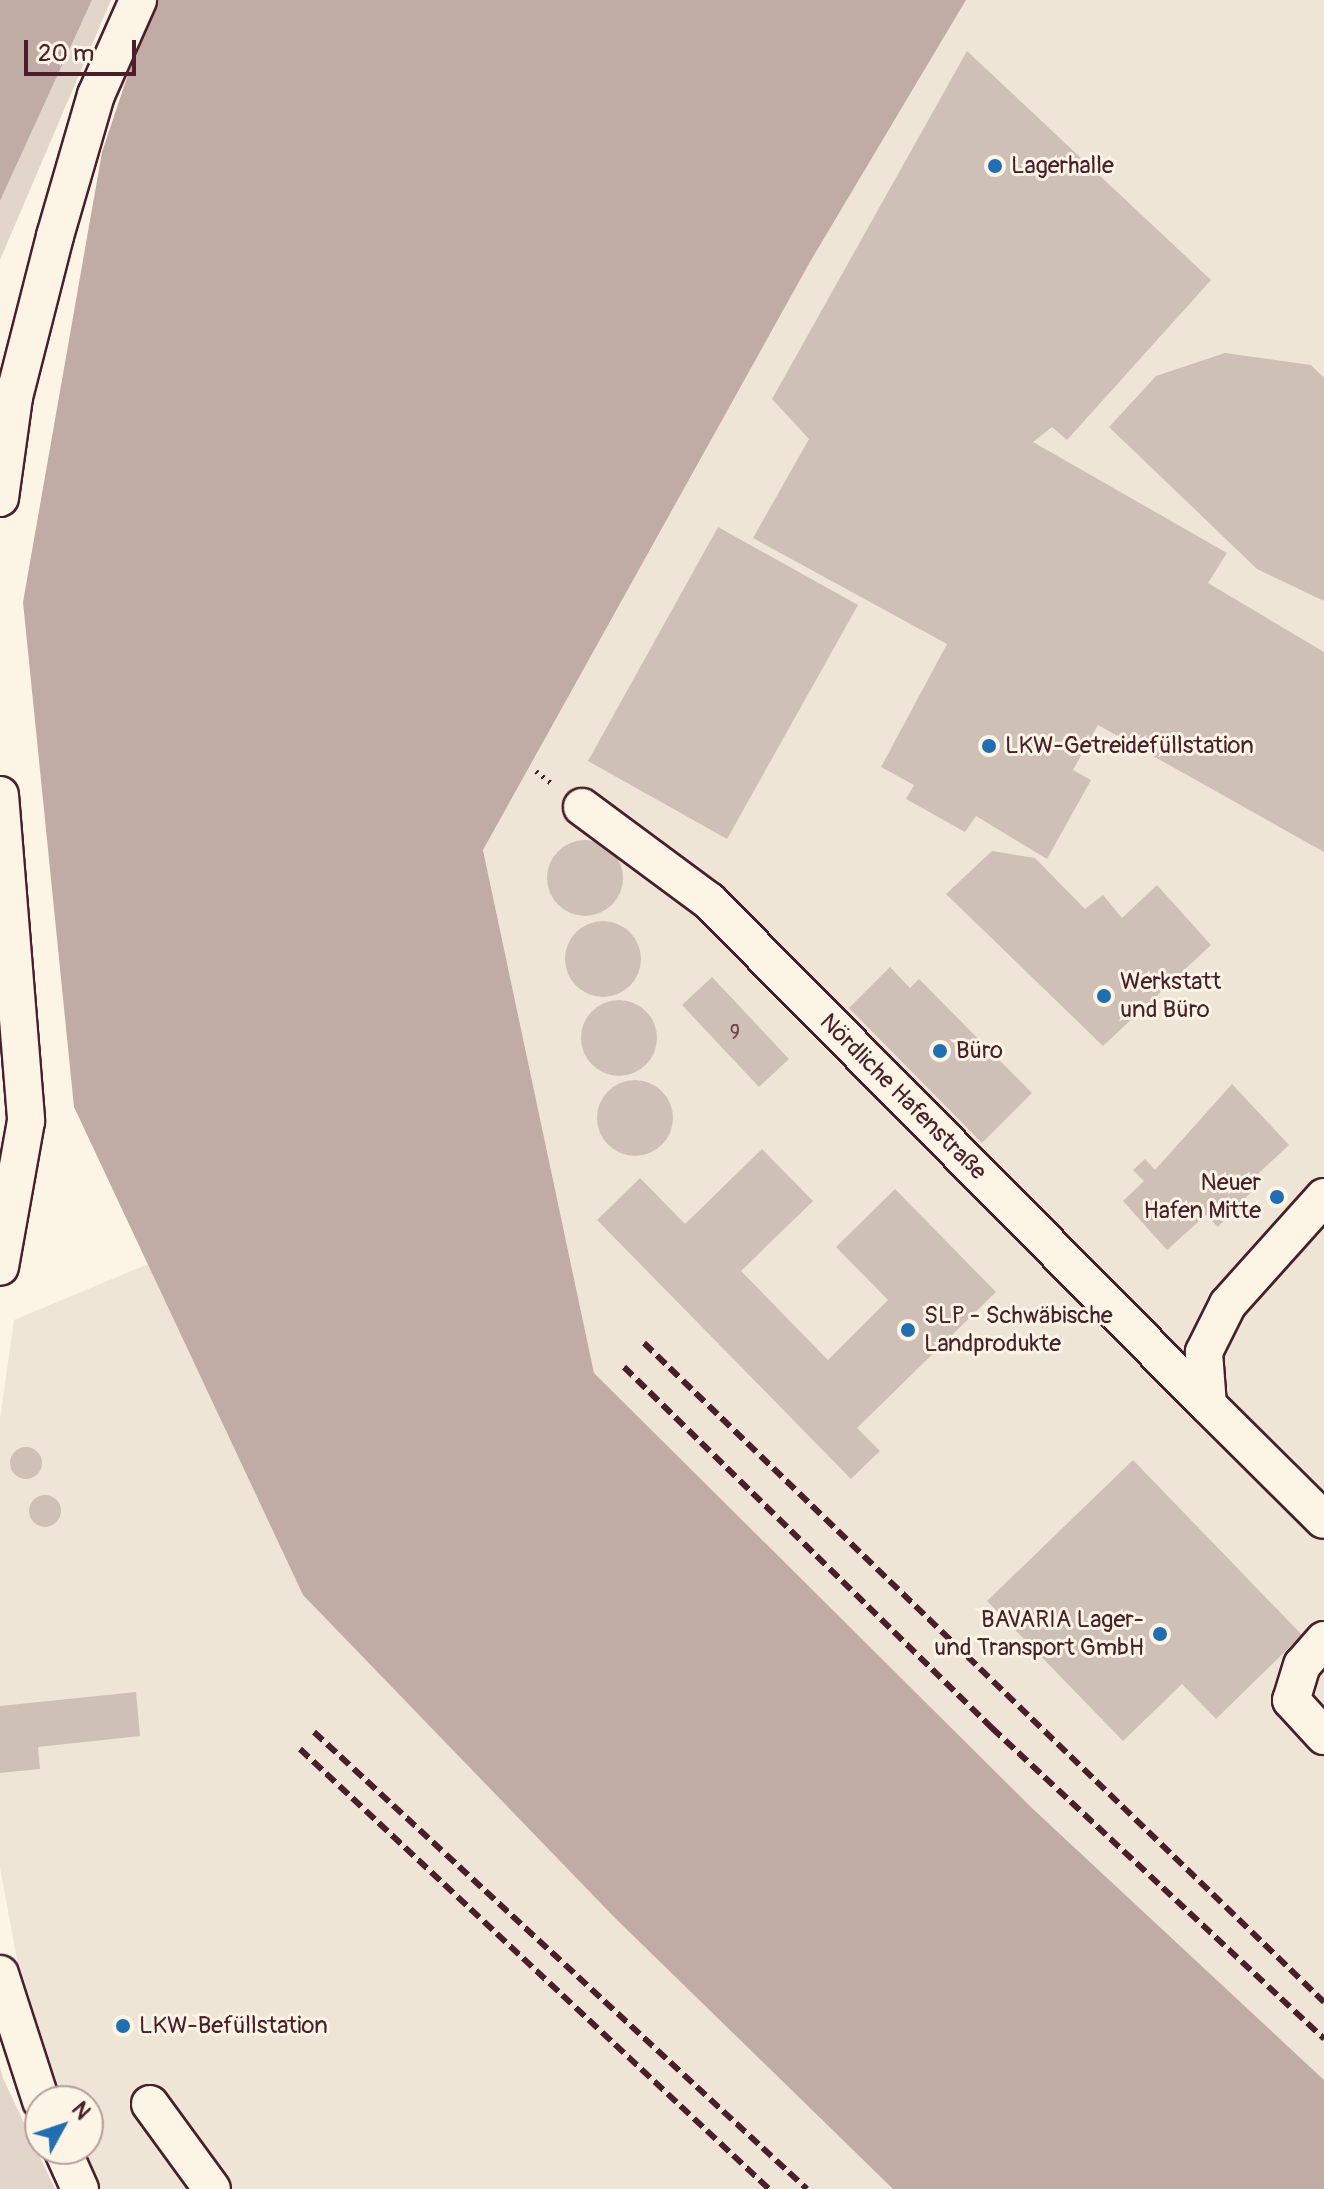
<!DOCTYPE html>
<html>
<head>
<meta charset="utf-8">
<style>
	body { margin:0 }
	#map { position:relative; width:1324px; height:2189px; overflow:hidden; background:#fcf5e5; font-family:Pangolin,sans-serif }
	div>[style] { position:absolute }
	[style*='--x'] { left:calc(var(--x)*1px); top:calc(var(--y)*1px); width:calc(var(--w)*1px); rotate:calc(var(--a)*1deg) }
	.built>* { inset:0; background:#eee5d7 }
	.green>* { inset:0; background:#e2d5ca }
	.water>* { inset:0; background:#c0aca5 }
	.building>* { inset:0; background:#cfc0b7 }
	.round { border-radius:50% }
	.path>* { height:5px; margin-top:-2.5px; transform-origin:0; background:repeating-linear-gradient(90deg,#4a1f2b 0 2px,transparent 0 8px) }
	.roads { filter:drop-shadow(2px 0 #4a1f2b) drop-shadow(-2px 0 #4a1f2b) drop-shadow(0 2px #4a1f2b) drop-shadow(0 -2px #4a1f2b) }
	.minor>* { height:36px; margin:-18px; padding:0 18px; transform-origin:18px; border-radius:18px; background:#fcf5e5 }
	.rail>* { height:6px; margin-top:-3px; transform-origin:0; background:repeating-linear-gradient(90deg,#4a1f2b 0 12px,transparent 0 18px) }
	.dots>* { width:22px; height:22px; translate:-50% -50%; box-sizing:border-box; border:4px solid #fcf5e5; border-radius:50% }
	span { translate:-50% -50%; white-space:nowrap; text-align:center; line-height:1.15; -webkit-text-stroke:6px #fcf5e5; paint-order:stroke }
	.number-label { font-size:20px; color:#6b474e }
	.number-label span { -webkit-text-stroke-width:0 }
	.poi-label { font-size:24px; color:#4a1f2b }
	.left { translate:0 -50%; text-align:left }
	.right { translate:-100% -50%; text-align:right }
	.street-label { font-size:24px; color:#4a1f2b }
	.north { position:absolute; left:24px; top:2085px; width:80px; height:80px; box-sizing:border-box; background:#fcf5e5; border:2px solid #b59f9b; border-radius:50%; rotate:50deg; font-size:22px; font-weight:700; line-height:32px; text-align:center; color:#4a1f2b }
	.north::after { content:''; display:block; margin:auto; width:28px; height:36px; background:#1f6fb2; clip-path:polygon(50% 0,100% 100%,50% 72%,0 100%) }
	.scale { position:absolute; left:24px; top:40px; width:112px; height:36px; box-sizing:border-box; border:4px solid #4a1f2b; border-top:0; padding-left:10px; font-size:24px; line-height:28px; white-space:nowrap; color:#4a1f2b; -webkit-text-stroke:6px #fcf5e5; paint-order:stroke }
</style>
</head>
<body>
<div id="map">
	<div class="built">
		<div style="clip-path:polygon(966px 0,1324px 0,1324px 2080px,1033px 1809px,594px 1373px,483px 850px,810px 262px)"></div>
		<div style="clip-path:polygon(148px 1264px,303px 1595px,615px 1918px,893px 2189px,99px 2189px,82px 2149px,88px 2149px,88px 2101px,62px 2101px,29px 2024px,0 1868px,0 1419px,14px 1320px)"></div>
	</div>
	<div class="green">
		<div style="clip-path:polygon(92px 0,111px 0,0 260px,0 201px)"></div>
		<div style="clip-path:polygon(0 2068px,3px 2078px,55px 2189px,0 2189px)"></div>
	</div>
	<div class="water">
		<div style="clip-path:polygon(0 0,92px 0,0 201px)"></div>
		<div style="clip-path:polygon(153px 0,966px 0,810px 262px,483px 850px,594px 1373px,1033px 1809px,1324px 2080px,1324px 2189px,893px 2189px,615px 1918px,303px 1595px,74px 1107px,23px 602px,102px 152px)"></div>
	</div>
	<div class="building">
		<div style="clip-path:polygon(967px 51px,1211px 280px,1067px 440px,1052px 427px,1033px 442px,1227px 553px,1208px 583px,1324px 652px,1324px 852px,1098px 725px,1073px 770px,1091px 780px,1047px 859px,976px 816px,965px 832px,906px 799px,914px 785px,881px 767px,947px 644px,753px 538px,809px 439px,772px 399px)"></div>
		<div style="clip-path:polygon(1225px 353px,1311px 365px,1324px 378px,1324px 601px,1257px 569px,1109px 427px,1156px 376px)"></div>
		<div style="clip-path:polygon(718px 527px,858px 605px,727px 839px,588px 761px)"></div>
		<div class="round" style="left:547px;top:840px;width:76px;height:76px"></div>
		<div style="clip-path:polygon(992px 851px,1035px 858px,1085px 909px,1103px 895px,1122px 918px,1157px 885px,1211px 945px,1103px 1046px,946px 894px)"></div>
		<div class="round" style="left:565px;top:921px;width:76px;height:76px"></div>
		<div style="clip-path:polygon(890px 967px,910px 988px,919px 979px,1032px 1093px,982px 1143px,849px 1008px)"></div>
		<div style="clip-path:polygon(712px 977px,789px 1059px,759px 1087px,682px 1005px)"></div>
		<div class="round" style="left:581px;top:1000px;width:76px;height:76px"></div>
		<div class="round" style="left:597px;top:1080px;width:76px;height:76px"></div>
		<div style="clip-path:polygon(1232px 1084px,1289px 1145px,1245px 1186px,1251px 1192px,1218px 1227px,1206px 1215px,1167px 1250px,1123px 1201px,1144px 1181px,1133px 1170px,1145px 1159px,1155px 1170px)"></div>
		<div style="clip-path:polygon(762px 1149px,813px 1201px,741px 1271px,828px 1360px,888px 1300px,836px 1247px,895px 1189px,996px 1292px,857px 1428px,880px 1451px,851px 1479px,597px 1220px,640px 1178px,685px 1224px)"></div>
		<div class="round" style="left:10px;top:1447px;width:32px;height:32px"></div>
		<div style="clip-path:polygon(1133px 1460px,1302px 1635px,1216px 1719px,1182px 1684px,1123px 1741px,987px 1601px)"></div>
		<div class="round" style="left:29px;top:1495px;width:32px;height:32px"></div>
		<div style="clip-path:polygon(136px 1692px,140px 1736px,38px 1747px,40px 1769px,0 1773px,0 1706px)"></div>
	</div>
	<div class="path">
		<div style="--x:536;--y:771;--w:23;--a:38"></div>
	</div>
	<div class="roads">
		<div class="minor">
			<div style="--x:0;--y:498;--w:102;--a:-82.1"></div>
			<div style="--x:14;--y:397;--w:166;--a:-75.7"></div>
			<div style="--x:55;--y:236;--w:147;--a:-73.8"></div>
			<div style="--x:96;--y:95;--w:104;--a:-66.1"></div>
			<div style="--x:0;--y:795;--w:327;--a:85.4"></div>
			<div style="--x:26;--y:1121;--w:148;--a:100.1"></div>
			<div style="--x:582;--y:807;--w:158;--a:36.5"></div>
			<div style="--x:709;--y:901;--w:709;--a:45.29"></div>
			<div style="--x:1324;--y:1197;--w:144;--a:131.9"></div>
			<div style="--x:1228;--y:1304;--w:54;--a:116.6"></div>
			<div style="--x:1204;--y:1352;--w:53;--a:85.7"></div>
			<div style="--x:1208;--y:1405;--w:163;--a:44.8"></div>
			<div style="--x:1324;--y:1640;--w:33;--a:131"></div>
			<div style="--x:1302;--y:1665;--w:37;--a:107"></div>
			<div style="--x:1291;--y:1700;--w:49;--a:47.5"></div>
			<div style="--x:0;--y:1974;--w:133;--a:72.1"></div>
			<div style="--x:150;--y:2104;--w:105;--a:53.9"></div>
			<div style="--x:62;--y:2149;--w:44;--a:65.8"></div>
		</div>
	</div>
	<div class="rail">
		<div style="--x:644;--y:1343;--w:947;--a:44.1"></div>
		<div style="--x:624;--y:1367;--w:516;--a:44.45"></div>
		<div style="--x:992;--y:1728;--w:455;--a:43.1"></div>
		<div style="--x:314;--y:1732;--w:672;--a:42.83"></div>
		<div style="--x:300;--y:1749;--w:643;--a:43.17"></div>
	</div>
	<div class="dots">
		<div style="left:995px;top:166px;background:#1f6fb2"></div>
		<div style="left:989px;top:746px;background:#1f6fb2"></div>
		<div style="left:1104px;top:996px;background:#1f6fb2"></div>
		<div style="left:940px;top:1051px;background:#1f6fb2"></div>
		<div style="left:1277px;top:1197px;background:#1f6fb2"></div>
		<div style="left:908px;top:1330px;background:#1f6fb2"></div>
		<div style="left:1160px;top:1634px;background:#1f6fb2"></div>
		<div style="left:123px;top:2026px;background:#1f6fb2"></div>
	</div>
	<div class="number-label">
		<span style="left:735px;top:1032px">9</span>
	</div>
	<div class="poi-label">
		<span class="left" style="left:1011px;top:166px">Lagerhalle</span>
		<span class="left" style="left:1005px;top:746px">LKW-Getreidefüllstation</span>
		<span class="left" style="left:1120px;top:996px">Werkstatt<br>und Büro</span>
		<span class="left" style="left:956px;top:1051px">Büro</span>
		<span class="right" style="left:1261px;top:1197px">Neuer<br>Hafen Mitte</span>
		<span class="left" style="left:924px;top:1330px">SLP - Schwäbische<br>Landprodukte</span>
		<span class="right" style="left:1144px;top:1634px">BAVARIA Lager-<br>und Transport GmbH</span>
		<span class="left" style="left:139px;top:2026px">LKW-Befüllstation</span>
	</div>
	<div class="street-label">
		<span style="left:903px;top:1097px;rotate:45deg">Nördliche Hafenstraße</span>
	</div>
	<div class="north">N</div>
	<div class="scale">20 m</div>
</div>
</body>
</html>
